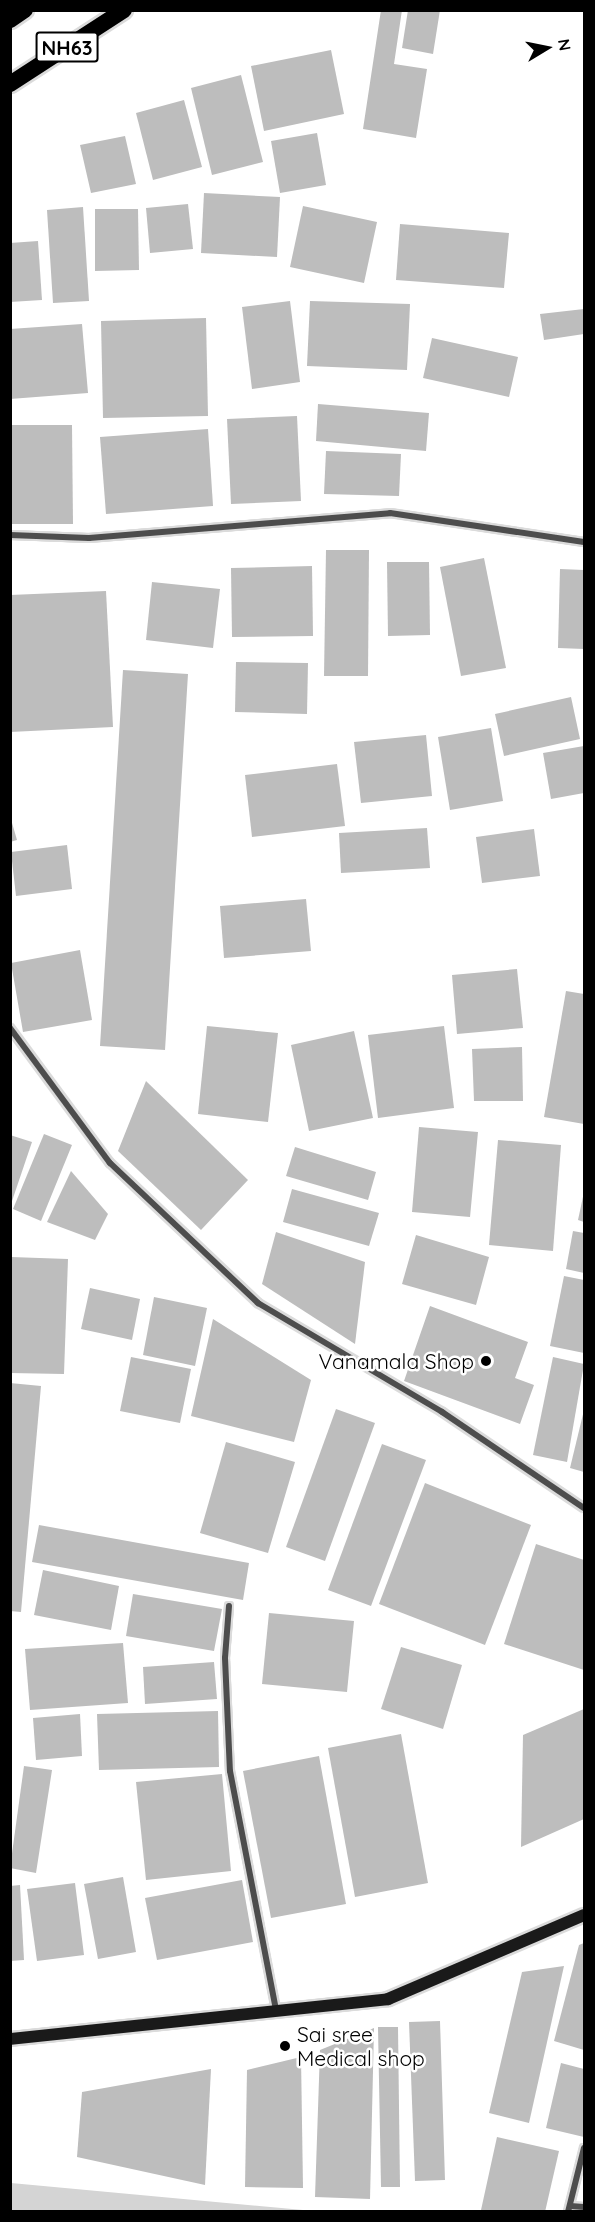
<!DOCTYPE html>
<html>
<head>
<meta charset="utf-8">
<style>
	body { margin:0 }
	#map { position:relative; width:595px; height:2222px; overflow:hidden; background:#fff; font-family:Quicksand,sans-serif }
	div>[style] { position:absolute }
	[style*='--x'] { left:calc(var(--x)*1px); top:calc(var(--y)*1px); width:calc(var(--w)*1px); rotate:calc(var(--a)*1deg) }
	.green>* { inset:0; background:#d4d4d4 }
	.building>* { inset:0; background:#bdbdbd }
	.roads { filter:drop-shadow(2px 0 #dbdbdb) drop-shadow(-2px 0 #dbdbdb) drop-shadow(0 2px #dbdbdb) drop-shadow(0 -2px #dbdbdb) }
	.minor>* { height:6px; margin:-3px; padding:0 3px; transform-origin:3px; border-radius:3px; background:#4d4d4d }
	.secondary>* { height:12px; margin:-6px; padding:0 6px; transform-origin:6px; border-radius:6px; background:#1a1a1a }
	.trunk>* { height:16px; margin:-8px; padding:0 8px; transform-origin:8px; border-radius:8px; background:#000 }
	.dots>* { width:16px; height:16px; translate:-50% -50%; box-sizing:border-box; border:3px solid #fff; border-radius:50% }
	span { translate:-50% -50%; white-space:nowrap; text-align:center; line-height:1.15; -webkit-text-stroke:5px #fff; paint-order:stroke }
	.shield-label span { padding:2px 4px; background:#fff; border:2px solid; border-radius:4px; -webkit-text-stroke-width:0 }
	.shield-label { font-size:20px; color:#000; font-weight:700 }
	.poi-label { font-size:21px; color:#000 }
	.right { translate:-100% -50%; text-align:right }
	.left { translate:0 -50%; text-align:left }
	.frame { position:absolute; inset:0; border:12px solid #000; pointer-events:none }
	.north { position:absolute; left:517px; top:18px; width:60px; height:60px; -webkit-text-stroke:4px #fff; paint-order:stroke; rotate:80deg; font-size:16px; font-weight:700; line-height:24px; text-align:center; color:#000 }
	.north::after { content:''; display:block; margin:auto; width:21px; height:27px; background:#000; clip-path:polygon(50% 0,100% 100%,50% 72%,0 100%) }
</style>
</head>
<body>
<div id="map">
	<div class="green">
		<div style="clip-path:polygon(10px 2183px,11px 2183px,314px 2211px,11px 2211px)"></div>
	</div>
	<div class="building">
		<div style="clip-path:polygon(381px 10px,402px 10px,394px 64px,427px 69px,416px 138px,363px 129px)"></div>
		<div style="clip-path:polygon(408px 10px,440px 10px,433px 54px,402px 48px)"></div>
		<div style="clip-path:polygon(331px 50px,344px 114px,264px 131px,251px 66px)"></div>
		<div style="clip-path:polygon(241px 75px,263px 162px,212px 175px,191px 88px)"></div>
		<div style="clip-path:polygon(184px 100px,202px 167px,153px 180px,136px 113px)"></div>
		<div style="clip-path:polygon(317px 133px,326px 185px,280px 193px,271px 141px)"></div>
		<div style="clip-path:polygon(125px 136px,136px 184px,91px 193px,80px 145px)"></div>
		<div style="clip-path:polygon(204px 193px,280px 197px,277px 257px,201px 253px)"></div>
		<div style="clip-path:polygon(188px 204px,193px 249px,150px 253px,146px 208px)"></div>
		<div style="clip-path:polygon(303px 206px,377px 222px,364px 283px,290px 267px)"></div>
		<div style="clip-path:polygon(83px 207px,89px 301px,53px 303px,47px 210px)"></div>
		<div style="clip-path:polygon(95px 209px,138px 209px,139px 270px,95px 271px)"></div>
		<div style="clip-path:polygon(400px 224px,509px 233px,504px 288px,396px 280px)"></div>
		<div style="clip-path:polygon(38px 241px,42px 300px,10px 302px,10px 243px)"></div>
		<div style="clip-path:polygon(290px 301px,300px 382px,252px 389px,242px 307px)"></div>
		<div style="clip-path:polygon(310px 301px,410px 304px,407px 370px,307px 366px)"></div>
		<div style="clip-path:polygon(584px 309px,584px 334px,544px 340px,540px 314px)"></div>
		<div style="clip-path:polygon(206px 318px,208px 416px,103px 418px,101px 321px)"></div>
		<div style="clip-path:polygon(82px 324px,88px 393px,10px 399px,10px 329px)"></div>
		<div style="clip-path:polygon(432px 338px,518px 357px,509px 397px,423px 378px)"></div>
		<div style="clip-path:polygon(318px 404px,429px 413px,426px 451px,316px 441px)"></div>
		<div style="clip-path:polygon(297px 416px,301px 501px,231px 504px,227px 419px)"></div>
		<div style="clip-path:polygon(10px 425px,72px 425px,73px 524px,10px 524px)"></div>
		<div style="clip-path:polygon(208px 429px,213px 506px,106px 514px,100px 437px)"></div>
		<div style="clip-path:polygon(326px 451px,401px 454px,399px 496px,324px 494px)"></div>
		<div style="clip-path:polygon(326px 550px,369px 550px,368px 676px,324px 676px)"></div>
		<div style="clip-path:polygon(484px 558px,506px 668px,461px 676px,440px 567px)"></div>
		<div style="clip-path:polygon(387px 562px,429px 562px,430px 635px,388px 636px)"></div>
		<div style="clip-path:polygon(312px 566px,313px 636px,232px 637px,231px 568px)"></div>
		<div style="clip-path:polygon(560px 569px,584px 570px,584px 649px,558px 648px)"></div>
		<div style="clip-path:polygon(152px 582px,220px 589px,213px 648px,146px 640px)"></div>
		<div style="clip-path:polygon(106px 591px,113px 727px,10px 732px,10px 595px)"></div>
		<div style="clip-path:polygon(236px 662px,308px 663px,307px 714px,235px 712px)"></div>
		<div style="clip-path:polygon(123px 670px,188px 674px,165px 1050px,100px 1046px)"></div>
		<div style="clip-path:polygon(571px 697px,580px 739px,504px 756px,495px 714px)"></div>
		<div style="clip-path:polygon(491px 728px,503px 801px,450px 810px,438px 737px)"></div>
		<div style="clip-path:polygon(426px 735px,432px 796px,361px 803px,354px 742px)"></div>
		<div style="clip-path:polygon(584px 746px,584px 793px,551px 799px,543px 753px)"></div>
		<div style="clip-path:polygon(337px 764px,345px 826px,252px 837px,245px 775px)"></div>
		<div style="clip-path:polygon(10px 816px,17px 840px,10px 842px)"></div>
		<div style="clip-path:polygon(427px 828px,430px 868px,341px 873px,339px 833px)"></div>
		<div style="clip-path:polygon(534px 829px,540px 876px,482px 883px,476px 837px)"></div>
		<div style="clip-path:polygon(67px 845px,72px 889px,16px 896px,11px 852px)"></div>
		<div style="clip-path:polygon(306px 899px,311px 951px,224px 958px,220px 906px)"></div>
		<div style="clip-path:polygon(80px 950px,92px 1020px,23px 1032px,11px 963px)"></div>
		<div style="clip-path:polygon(517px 969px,523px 1028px,457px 1034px,452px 975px)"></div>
		<div style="clip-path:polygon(566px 991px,584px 994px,584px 1124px,544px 1117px)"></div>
		<div style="clip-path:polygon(207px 1026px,278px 1033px,268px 1122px,198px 1114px)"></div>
		<div style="clip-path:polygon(444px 1026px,454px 1108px,378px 1118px,368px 1035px)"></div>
		<div style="clip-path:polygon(354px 1031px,373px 1118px,309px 1131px,291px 1045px)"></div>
		<div style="clip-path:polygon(522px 1047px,523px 1101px,474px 1101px,472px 1049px)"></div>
		<div style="clip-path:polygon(146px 1081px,248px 1180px,201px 1230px,118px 1151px)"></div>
		<div style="clip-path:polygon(419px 1127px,478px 1132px,470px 1217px,412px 1212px)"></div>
		<div style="clip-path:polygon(44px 1134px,72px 1145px,41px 1221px,13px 1209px)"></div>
		<div style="clip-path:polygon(10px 1135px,32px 1142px,11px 1204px,10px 1203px)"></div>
		<div style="clip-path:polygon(498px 1140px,561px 1145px,553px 1251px,489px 1245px)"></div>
		<div style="clip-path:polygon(295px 1147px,376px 1172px,368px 1200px,286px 1176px)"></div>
		<div style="clip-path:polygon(71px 1171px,108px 1214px,95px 1240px,47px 1222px)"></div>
		<div style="clip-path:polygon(292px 1189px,379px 1213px,369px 1246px,283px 1222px)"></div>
		<div style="clip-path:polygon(584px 1192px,584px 1222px,578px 1220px)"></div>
		<div style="clip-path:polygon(573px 1231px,584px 1233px,584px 1273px,566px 1269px)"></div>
		<div style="clip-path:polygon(276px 1232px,365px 1262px,355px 1344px,262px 1284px)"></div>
		<div style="clip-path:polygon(416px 1235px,489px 1257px,476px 1305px,402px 1284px)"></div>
		<div style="clip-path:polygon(11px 1257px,68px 1259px,64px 1374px,10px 1373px)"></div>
		<div style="clip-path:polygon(564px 1276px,584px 1280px,584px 1353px,550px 1346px)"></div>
		<div style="clip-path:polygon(90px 1288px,140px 1299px,132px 1340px,81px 1329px)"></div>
		<div style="clip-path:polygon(154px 1297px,207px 1308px,195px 1366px,143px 1355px)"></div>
		<div style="clip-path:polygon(430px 1306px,528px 1342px,515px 1378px,534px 1385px,520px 1424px,404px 1381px)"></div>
		<div style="clip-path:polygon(213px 1319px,311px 1380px,294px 1442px,191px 1416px)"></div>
		<div style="clip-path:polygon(131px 1357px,191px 1369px,180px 1423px,120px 1411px)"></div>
		<div style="clip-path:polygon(553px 1357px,584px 1364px,567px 1462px,533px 1455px)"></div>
		<div style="clip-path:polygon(10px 1383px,41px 1386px,21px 1612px,10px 1611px)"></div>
		<div style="clip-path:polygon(336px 1409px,375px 1423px,325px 1561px,286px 1547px)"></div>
		<div style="clip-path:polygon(584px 1410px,584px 1472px,570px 1468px)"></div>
		<div style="clip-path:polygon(226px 1442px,295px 1462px,268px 1553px,200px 1533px)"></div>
		<div style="clip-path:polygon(382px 1444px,426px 1460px,371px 1606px,328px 1590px)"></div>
		<div style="clip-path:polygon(425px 1483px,531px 1525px,485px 1645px,379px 1604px)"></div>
		<div style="clip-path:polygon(39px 1525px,249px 1563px,243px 1600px,32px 1562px)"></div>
		<div style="clip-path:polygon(536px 1544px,584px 1560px,584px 1670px,504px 1644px)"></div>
		<div style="clip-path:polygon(43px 1570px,119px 1586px,111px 1630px,34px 1615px)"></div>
		<div style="clip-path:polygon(133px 1594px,222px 1609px,214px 1651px,126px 1636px)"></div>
		<div style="clip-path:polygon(269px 1613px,354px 1621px,347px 1692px,262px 1684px)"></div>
		<div style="clip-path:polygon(123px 1643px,128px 1703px,30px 1710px,25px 1649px)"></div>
		<div style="clip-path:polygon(401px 1647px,462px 1665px,443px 1729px,381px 1709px)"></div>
		<div style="clip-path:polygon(214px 1662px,217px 1699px,145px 1704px,143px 1667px)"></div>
		<div style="clip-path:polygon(584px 1709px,584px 1819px,521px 1847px,523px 1735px)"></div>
		<div style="clip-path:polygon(218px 1711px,219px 1767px,99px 1770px,97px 1714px)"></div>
		<div style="clip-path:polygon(80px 1714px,82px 1756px,36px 1760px,33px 1718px)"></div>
		<div style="clip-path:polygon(401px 1734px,428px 1883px,355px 1897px,328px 1748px)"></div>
		<div style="clip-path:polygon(319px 1756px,346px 1904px,271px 1918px,243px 1771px)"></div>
		<div style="clip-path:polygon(24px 1766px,52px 1770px,36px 1873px,10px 1868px)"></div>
		<div style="clip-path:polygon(222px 1774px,231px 1871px,146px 1880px,136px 1782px)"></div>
		<div style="clip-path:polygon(123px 1877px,136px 1952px,98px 1959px,84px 1884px)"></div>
		<div style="clip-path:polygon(242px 1880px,253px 1942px,157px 1960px,145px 1898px)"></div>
		<div style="clip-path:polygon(75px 1883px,84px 1955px,37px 1961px,27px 1889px)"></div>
		<div style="clip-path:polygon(20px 1885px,24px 1960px,10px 1961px,10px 1886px)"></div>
		<div style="clip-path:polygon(584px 1943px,584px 2050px,554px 2041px,579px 1945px)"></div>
		<div style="clip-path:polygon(564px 1966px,529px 2123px,489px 2113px,522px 1972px)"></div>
		<div style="clip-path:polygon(440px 2021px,445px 2180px,415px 2181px,409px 2022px)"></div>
		<div style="clip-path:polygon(378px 2027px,398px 2027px,400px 2187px,381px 2187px)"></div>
		<div style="clip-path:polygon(374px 2028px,370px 2199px,315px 2197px,320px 2050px)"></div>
		<div style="clip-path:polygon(301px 2057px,303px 2188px,245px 2187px,247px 2070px)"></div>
		<div style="clip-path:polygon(561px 2063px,584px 2069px,584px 2137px,546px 2128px)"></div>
		<div style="clip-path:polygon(211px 2069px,205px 2185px,77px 2157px,82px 2092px)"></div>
		<div style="clip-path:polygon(497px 2137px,559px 2151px,545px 2212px,481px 2210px)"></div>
	</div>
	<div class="roads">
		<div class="minor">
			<div style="--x:10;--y:535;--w:79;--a:2.2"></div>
			<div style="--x:89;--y:538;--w:302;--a:-4.7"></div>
			<div style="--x:390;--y:513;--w:196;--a:8.5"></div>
			<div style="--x:10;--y:1028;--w:168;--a:53.5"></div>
			<div style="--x:110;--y:1163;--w:204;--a:43.4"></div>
			<div style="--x:258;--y:1303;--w:214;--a:30.6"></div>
			<div style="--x:442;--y:1412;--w:171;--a:34.1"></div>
			<div style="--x:229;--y:1606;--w:52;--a:94.4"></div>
			<div style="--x:225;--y:1658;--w:113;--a:87.5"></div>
			<div style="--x:230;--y:1771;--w:243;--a:79.1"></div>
			<div style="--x:570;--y:2206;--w:14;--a:4"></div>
			<div style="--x:568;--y:2212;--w:66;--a:-76"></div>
		</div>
		<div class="secondary">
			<div style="--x:10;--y:2039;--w:380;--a:-6"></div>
			<div style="--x:388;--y:1999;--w:213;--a:-23.2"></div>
		</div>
		<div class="trunk">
			<div style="--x:10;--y:20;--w:18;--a:-34"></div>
			<div style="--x:10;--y:84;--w:136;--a:-33"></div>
		</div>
	</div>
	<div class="dots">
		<div style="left:486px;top:1361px;background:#000"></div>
		<div style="left:285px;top:2046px;background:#000"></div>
	</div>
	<div class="shield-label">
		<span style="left:67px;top:47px">NH63</span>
	</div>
	<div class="poi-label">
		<span class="right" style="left:474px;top:1361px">Vanamala Shop</span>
		<span class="left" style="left:297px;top:2046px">Sai sree<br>Medical shop</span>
	</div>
	<div class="frame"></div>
	<div class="north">N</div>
</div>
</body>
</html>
